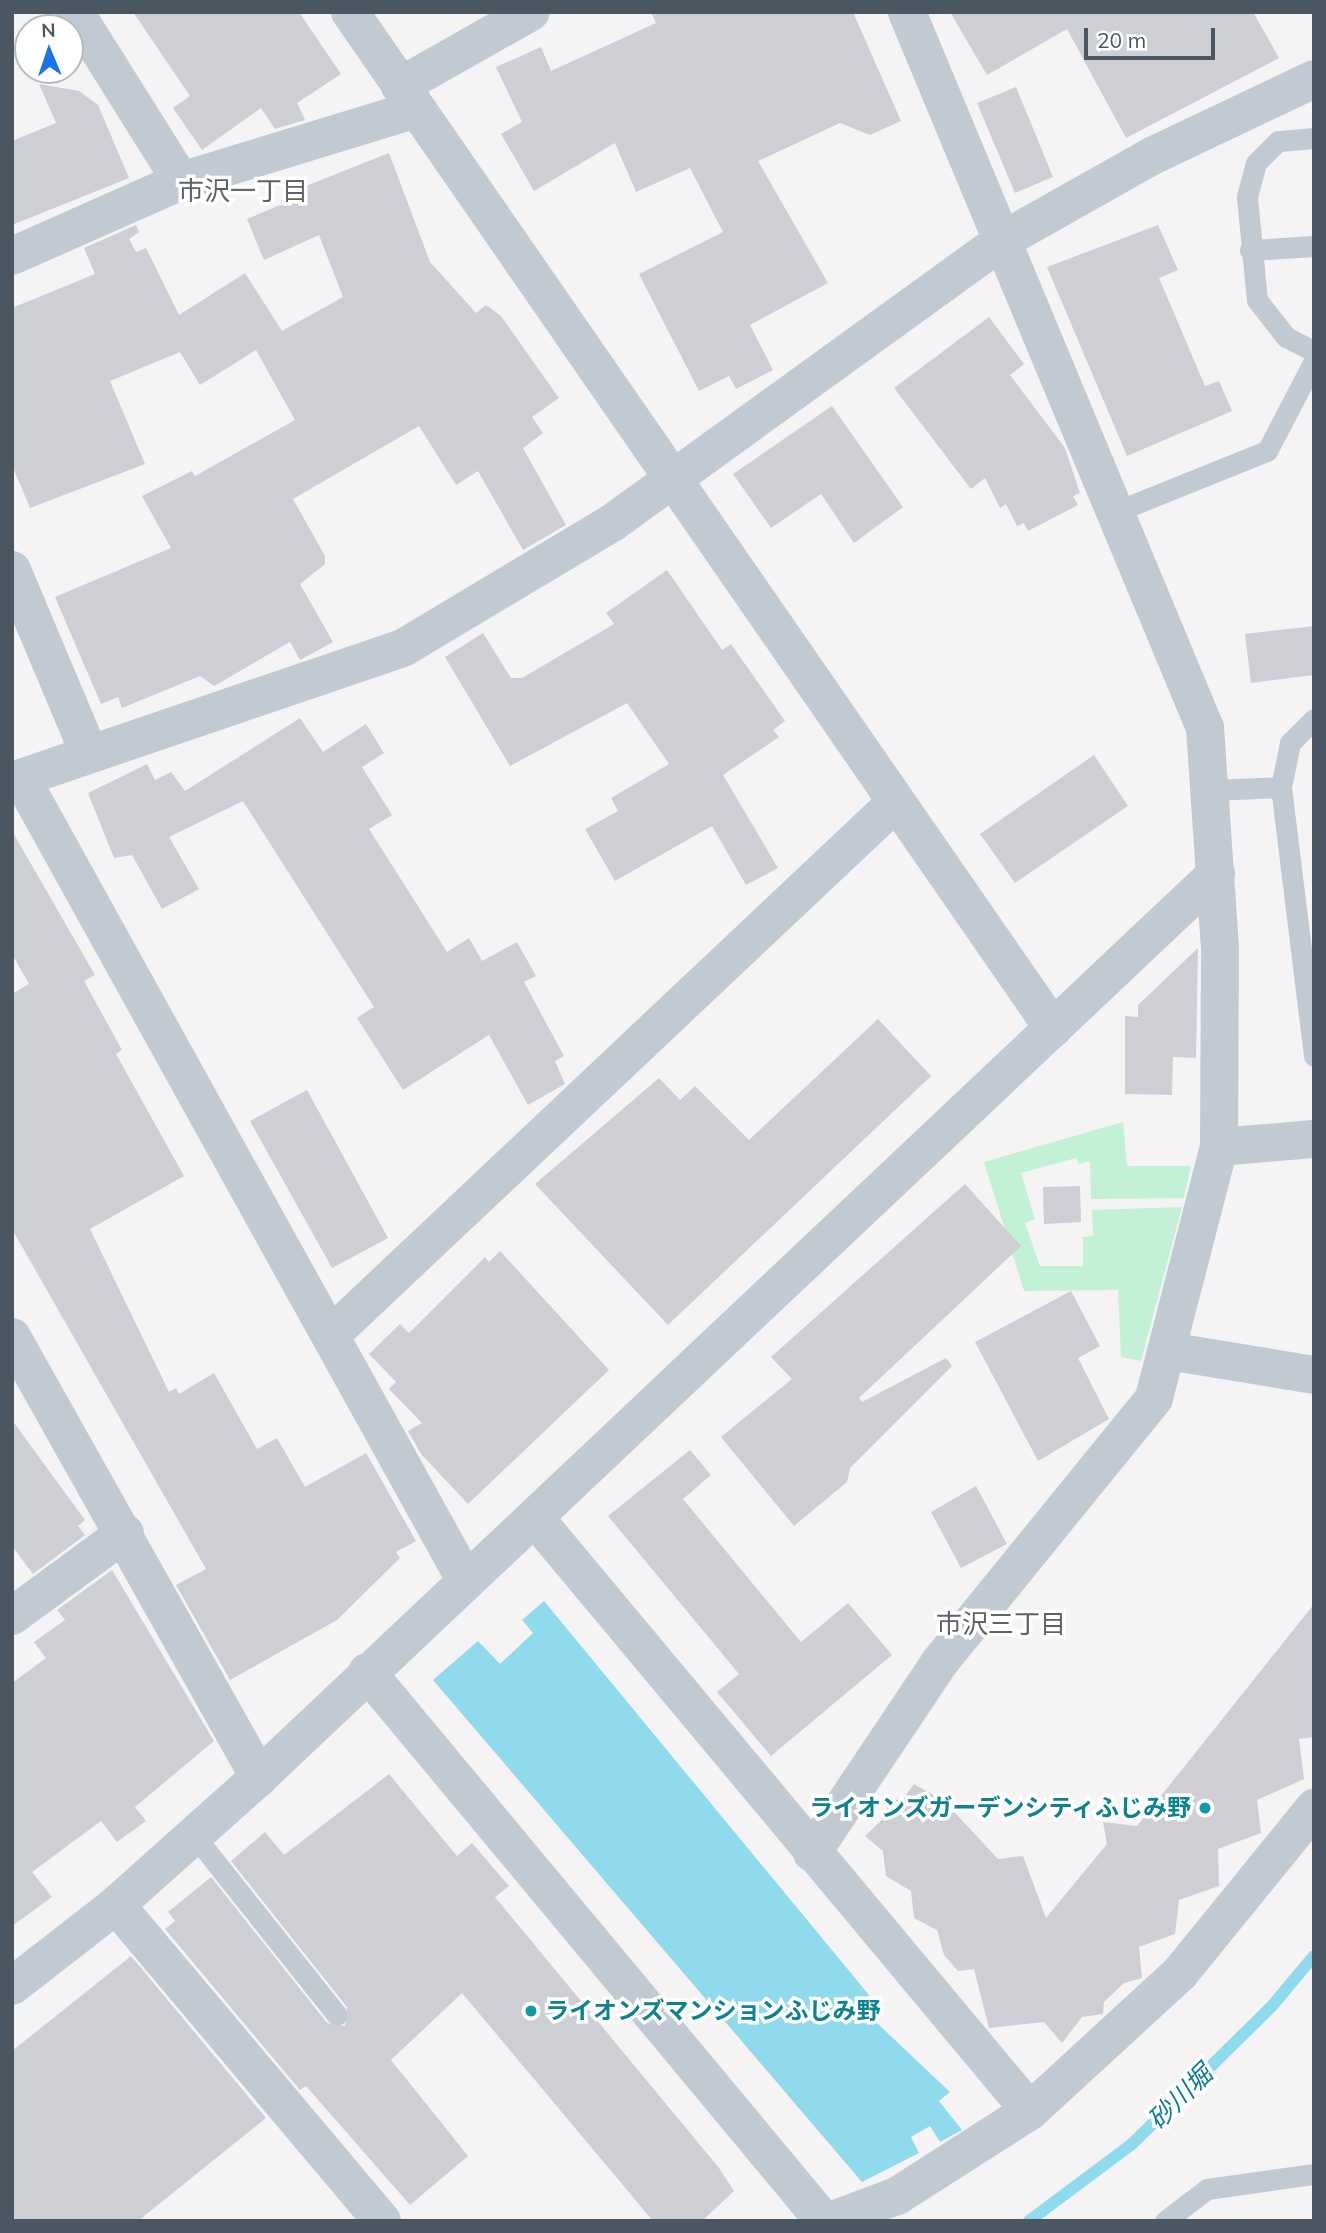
<!DOCTYPE html>
<html>
<head>
<meta charset="utf-8">
<style>
	body { margin:0 }
	#map { position:relative; width:1326px; height:2233px; overflow:hidden; background:#f5f3f3; font-family:Mulish,"Noto Sans JP",sans-serif }
	div>[style] { position:absolute }
	[style*='--x'] { left:calc(var(--x)*1px); top:calc(var(--y)*1px); width:calc(var(--w)*1px); rotate:calc(var(--a)*1deg) }
	.green>* { inset:0; background:#c3f1d5 }
	.water>* { inset:0; background:#90daee }
	.stream>* { height:12px; margin:-6px; padding:0 6px; transform-origin:6px; border-radius:6px; background:#90daee }
	.building>* { inset:0; background:#cdcfd5 }
	.service>* { height:21px; margin:-10.5px; padding:0 10.5px; transform-origin:10.5px; border-radius:10.5px; background:#c1cad2 }
	.minor>* { height:38px; margin:-19px; padding:0 19px; transform-origin:19px; border-radius:19px; background:#c1cad2 }
	.tertiary>* { height:38px; margin:-19px; padding:0 19px; transform-origin:19px; border-radius:19px; background:#c1cad2 }
	.dots>* { width:19px; height:19px; translate:-50% -50%; box-sizing:border-box; border:4px solid #fff; border-radius:50% }
	span { translate:-50% -50%; white-space:nowrap; text-align:center; line-height:1.15; -webkit-text-stroke:7px #fff; paint-order:stroke }
	.culture-label { font-size:24px; color:#0d838f; font-weight:700 }
	.right { translate:-100% -50%; text-align:right }
	.left { translate:0 -50%; text-align:left }
	.neighbourhood-label { font-size:26px; color:#5f6368 }
	.water-label { font-size:26px; color:#0c7c9b; font-style:italic }
	.frame { position:absolute; inset:0; border:14px solid #4a5661; pointer-events:none }
	.north { position:absolute; left:14px; top:14px; width:70px; height:70px; box-sizing:border-box; background:#fff; border:2px solid #b7bbc0; border-radius:50%; rotate:358deg; font-size:19px; font-weight:700; line-height:28px; text-align:center; color:#4a5661 }
	.north::after { content:''; display:block; margin:auto; width:24px; height:32px; background:#1a73e8; clip-path:polygon(50% 0,100% 100%,50% 72%,0 100%) }
	.scale { position:absolute; left:1084px; top:28px; width:131px; height:32px; box-sizing:border-box; border:4px solid #4a5661; border-top:0; padding-left:9px; font-size:21px; line-height:24px; white-space:nowrap; color:#4a5661; -webkit-text-stroke:5px #fff; paint-order:stroke }
</style>
</head>
<body>
<div id="map">
	<div class="green">
		<div style="clip-path:polygon(1123px 1122px,1127px 1166px,1191px 1166px,1184px 1198px,1091px 1199px,1090px 1161px,1079px 1164px,1076px 1158px,1021px 1173px,1035px 1219px,1025px 1223px,1040px 1266px,1083px 1266px,1083px 1237px,1093px 1236px,1092px 1210px,1182px 1207px,1141px 1361px,1121px 1357px,1118px 1290px,1024px 1291px,984px 1162px)"></div>
	</div>
	<div class="water">
		<div style="clip-path:polygon(544px 1601px,869px 1995px,859px 2006px,950px 2092px,939px 2101px,962px 2130px,940px 2142px,930px 2126px,911px 2137px,919px 2153px,862px 2182px,433px 1680px,478px 1641px,500px 1664px,533px 1633px,522px 1620px)"></div>
	</div>
	<div class="stream">
		<div style="--x:1029;--y:2221;--w:129;--a:-36.8"></div>
		<div style="--x:1132;--y:2144;--w:197;--a:-44.6"></div>
		<div style="--x:1272;--y:2006;--w:65;--a:-50"></div>
	</div>
	<div class="building">
		<div style="clip-path:polygon(133px 12px,299px 12px,341px 74px,297px 103px,305px 120px,275px 129px,261px 108px,202px 150px,173px 108px,190px 96px)"></div>
		<div style="clip-path:polygon(651px 12px,853px 12px,901px 121px,870px 135px,840px 123px,758px 161px,828px 283px,750px 325px,773px 370px,736px 389px,729px 376px,699px 391px,639px 274px,723px 232px,690px 168px,636px 192px,615px 143px,534px 191px,501px 134px,522px 122px,496px 67px,541px 47px,551px 71px,656px 23px)"></div>
		<div style="clip-path:polygon(950px 12px,1253px 12px,1279px 58px,1126px 138px,1067px 29px,987px 75px)"></div>
		<div style="clip-path:polygon(39px 84px,79px 91px,98px 105px,129px 178px,12px 225px,12px 141px,56px 123px)"></div>
		<div style="clip-path:polygon(1016px 87px,1053px 177px,1015px 193px,977px 103px)"></div>
		<div style="clip-path:polygon(389px 153px,430px 262px,476px 313px,486px 305px,501px 316px,559px 398px,532px 417px,543px 433px,523px 448px,566px 525px,523px 550px,478px 471px,456px 485px,419px 426px,293px 499px,325px 556px,325px 564px,300px 584px,333px 642px,300px 660px,290px 642px,214px 686px,200px 676px,122px 708px,118px 697px,101px 704px,55px 597px,171px 548px,142px 496px,192px 471px,195px 476px,295px 420px,256px 350px,200px 385px,180px 352px,110px 381px,145px 464px,30px 508px,12px 465px,12px 308px,95px 274px,84px 248px,136px 225px,139px 232px,129px 239px,136px 252px,146px 248px,179px 315px,245px 273px,282px 331px,343px 297px,319px 235px,264px 260px,247px 219px,304px 195px,301px 188px)"></div>
		<div style="clip-path:polygon(1158px 225px,1178px 270px,1159px 278px,1205px 386px,1219px 381px,1232px 411px,1127px 456px,1047px 267px)"></div>
		<div style="clip-path:polygon(989px 317px,1024px 364px,1010px 375px,1065px 448px,1080px 493px,1073px 496px,1078px 505px,1028px 531px,1024px 523px,1017px 526px,1006px 504px,1000px 508px,985px 478px,971px 489px,894px 388px)"></div>
		<div style="clip-path:polygon(832px 406px,903px 507px,854px 543px,821px 494px,771px 528px,733px 474px)"></div>
		<div style="clip-path:polygon(667px 570px,722px 650px,731px 644px,785px 721px,773px 730px,779px 737px,723px 775px,778px 868px,746px 885px,712px 826px,615px 881px,585px 829px,618px 811px,611px 798px,669px 764px,627px 703px,510px 766px,445px 657px,483px 633px,511px 678px,522px 678px,614px 624px,606px 613px)"></div>
		<div style="clip-path:polygon(1314px 626px,1314px 675px,1251px 683px,1245px 634px)"></div>
		<div style="clip-path:polygon(300px 718px,323px 752px,366px 724px,384px 753px,362px 767px,392px 815px,369px 829px,447px 952px,469px 938px,482px 961px,517px 942px,536px 976px,524px 982px,564px 1056px,555px 1061px,565px 1084px,528px 1105px,489px 1035px,403px 1090px,357px 1018px,374px 1007px,243px 801px,169px 837px,199px 889px,162px 909px,132px 855px,114px 858px,88px 793px,147px 764px,155px 780px,171px 772px,185px 791px)"></div>
		<div style="clip-path:polygon(1094px 755px,1128px 806px,1015px 883px,980px 834px)"></div>
		<div style="clip-path:polygon(12px 831px,95px 975px,84px 981px,122px 1050px,116px 1054px,184px 1176px,90px 1229px,169px 1392px,176px 1388px,179px 1394px,214px 1373px,257px 1449px,277px 1438px,305px 1487px,366px 1453px,416px 1541px,396px 1552px,400px 1558px,337px 1620px,230px 1680px,176px 1585px,206px 1569px,12px 1229px,12px 994px,29px 984px,12px 954px)"></div>
		<div style="clip-path:polygon(1198px 948px,1196px 1058px,1173px 1057px,1172px 1095px,1125px 1094px,1125px 1016px,1138px 1017px,1138px 1005px)"></div>
		<div style="clip-path:polygon(878px 1019px,931px 1076px,668px 1325px,535px 1184px,659px 1078px,680px 1100px,695px 1086px,749px 1140px)"></div>
		<div style="clip-path:polygon(307px 1090px,388px 1238px,332px 1268px,250px 1121px)"></div>
		<div style="clip-path:polygon(965px 1184px,1021px 1246px,859px 1398px,862px 1402px,946px 1358px,952px 1366px,850px 1468px,847px 1482px,794px 1526px,721px 1437px,792px 1379px,771px 1357px)"></div>
		<div style="clip-path:polygon(1080px 1186px,1081px 1222px,1044px 1224px,1043px 1187px)"></div>
		<div style="clip-path:polygon(500px 1251px,609px 1370px,468px 1504px,421px 1454px,408px 1431px,422px 1423px,389px 1389px,396px 1382px,369px 1354px,400px 1324px,409px 1333px,485px 1257px,489px 1262px)"></div>
		<div style="clip-path:polygon(1071px 1291px,1100px 1346px,1078px 1358px,1109px 1419px,1038px 1461px,975px 1342px)"></div>
		<div style="clip-path:polygon(12px 1420px,85px 1520px,78px 1526px,85px 1535px,33px 1574px,12px 1546px)"></div>
		<div style="clip-path:polygon(690px 1450px,711px 1475px,683px 1499px,801px 1642px,848px 1603px,892px 1655px,771px 1756px,717px 1692px,739px 1674px,608px 1516px)"></div>
		<div style="clip-path:polygon(976px 1486px,1007px 1544px,961px 1568px,931px 1512px)"></div>
		<div style="clip-path:polygon(112px 1570px,214px 1741px,135px 1807px,146px 1821px,117px 1842px,101px 1821px,32px 1872px,52px 1897px,12px 1926px,12px 1683px,46px 1658px,34px 1642px,65px 1620px,57px 1610px)"></div>
		<div style="clip-path:polygon(1314px 1604px,1314px 1737px,1299px 1739px,1304px 1779px,1257px 1800px,1261px 1833px,1218px 1849px,1219px 1886px,1179px 1900px,1175px 1934px,1139px 1947px,1142px 1978px,1124px 1983px,1104px 2002px,1103px 2014px,1082px 2017px,1062px 2043px,1044px 2022px,989px 2028px,974px 1969px,958px 1971px,944px 1955px,937px 1930px,914px 1918px,911px 1891px,886px 1876px,883px 1851px,865px 1836px,888px 1814px,886px 1801px,903px 1799px,914px 1784px,944px 1801px,998px 1859px,1023px 1856px,1046px 1918px,1107px 1844px,1103px 1822px,1137px 1826px)"></div>
		<div style="clip-path:polygon(389px 1774px,457px 1856px,472px 1843px,509px 1886px,495px 1897px,719px 2168px,734px 2191px,702px 2221px,653px 2221px,462px 1993px,391px 2060px,468px 2156px,410px 2205px,306px 2086px,300px 2090px,165px 1929px,175px 1921px,168px 1912px,211px 1877px,327px 2023px,345px 2026px,347px 2007px,231px 1861px,265px 1832px,284px 1855px)"></div>
		<div style="clip-path:polygon(131px 1956px,266px 2118px,138px 2221px,12px 2221px,12px 2051px)"></div>
	</div>
	<div class="service">
		<div style="--x:1314;--y:138;--w:36;--a:175"></div>
		<div style="--x:1278;--y:141;--w:31;--a:135"></div>
		<div style="--x:1256;--y:163;--w:35;--a:105"></div>
		<div style="--x:1247;--y:197;--w:103;--a:84.5"></div>
		<div style="--x:1257;--y:300;--w:47;--a:51.9"></div>
		<div style="--x:1286;--y:337;--w:31;--a:27"></div>
		<div style="--x:1250;--y:250;--w:64;--a:-3.6"></div>
		<div style="--x:1115;--y:512;--w:164;--a:-21.9"></div>
		<div style="--x:1267;--y:451;--w:102;--a:-62.4"></div>
		<div style="--x:1314;--y:719;--w:34;--a:135"></div>
		<div style="--x:1290;--y:743;--w:45;--a:101.6"></div>
		<div style="--x:1281;--y:787;--w:271;--a:83"></div>
		<div style="--x:1212;--y:790;--w:69;--a:-2.5"></div>
		<div style="--x:193;--y:1834;--w:231;--a:51.5"></div>
		<div style="--x:1165;--y:2221;--w:53;--a:-37.3"></div>
		<div style="--x:1207;--y:2189;--w:108;--a:-8"></div>
	</div>
	<div class="minor">
		<div style="--x:75;--y:12;--w:199;--a:57.9"></div>
		<div style="--x:400;--y:86;--w:150;--a:-29.5"></div>
		<div style="--x:12;--y:256;--w:185;--a:-23.9"></div>
		<div style="--x:181;--y:181;--w:246;--a:-17"></div>
		<div style="--x:12;--y:570;--w:196;--a:67.2"></div>
		<div style="--x:21;--y:778;--w:918;--a:61.01"></div>
		<div style="--x:12;--y:781;--w:413;--a:-18.8"></div>
		<div style="--x:403;--y:648;--w:244;--a:-30.9"></div>
		<div style="--x:612;--y:523;--w:483;--a:-35.9"></div>
		<div style="--x:1003;--y:240;--w:171;--a:-29.4"></div>
		<div style="--x:1152;--y:156;--w:179;--a:-25.4"></div>
		<div style="--x:1219;--y:1147;--w:95;--a:-4.8"></div>
		<div style="--x:332;--y:1334;--w:772;--a:-43.32"></div>
		<div style="--x:12;--y:1337;--w:505;--a:60.69"></div>
		<div style="--x:1168;--y:1351;--w:148;--a:9.3"></div>
		<div style="--x:535;--y:1518;--w:772;--a:50.15"></div>
		<div style="--x:12;--y:1616;--w:140;--a:-36.3"></div>
		<div style="--x:367;--y:1672;--w:714;--a:50.23"></div>
		<div style="--x:812;--y:1853;--w:229;--a:-56.2"></div>
		<div style="--x:939;--y:1663;--w:341;--a:-50.9"></div>
		<div style="--x:1154;--y:1398;--w:259;--a:-75.5"></div>
		<div style="--x:1219;--y:1147;--w:199;--a:-89.7"></div>
		<div style="--x:1220;--y:948;--w:221;--a:-93.9"></div>
		<div style="--x:1205;--y:728;--w:776;--a:-112.6"></div>
		<div style="--x:116;--y:1905;--w:413;--a:49.9"></div>
		<div style="--x:830;--y:2221;--w:72;--a:-20.5"></div>
		<div style="--x:897;--y:2196;--w:158;--a:-32.6"></div>
		<div style="--x:1030;--y:2111;--w:204;--a:-42.6"></div>
		<div style="--x:1180;--y:1973;--w:213;--a:-50.9"></div>
	</div>
	<div class="tertiary">
		<div style="--x:350;--y:12;--w:1236;--a:55.32"></div>
		<div style="--x:12;--y:1986;--w:132;--a:-37.9"></div>
		<div style="--x:116;--y:1905;--w:192;--a:-41.8"></div>
		<div style="--x:259;--y:1777;--w:1316;--a:-43.34"></div>
	</div>
	<div class="dots">
		<div style="left:1205px;top:1808px;background:#0f9aa8"></div>
		<div style="left:531px;top:2011px;background:#0f9aa8"></div>
	</div>
	<div class="culture-label">
		<span class="right" style="left:1191px;top:1808px">ライオンズガーデンシティふじみ野</span>
		<span class="left" style="left:545px;top:2011px">ライオンズマンションふじみ野</span>
	</div>
	<div class="neighbourhood-label">
		<span style="left:243px;top:191px">市沢一丁目</span>
		<span style="left:1001px;top:1624px">市沢三丁目</span>
	</div>
	<div class="water-label">
		<span style="left:1180px;top:2097px;rotate:-45deg">砂川堀</span>
	</div>
	<div class="frame"></div>
	<div class="north">N</div>
	<div class="scale">20 m</div>
</div>
</body>
</html>
